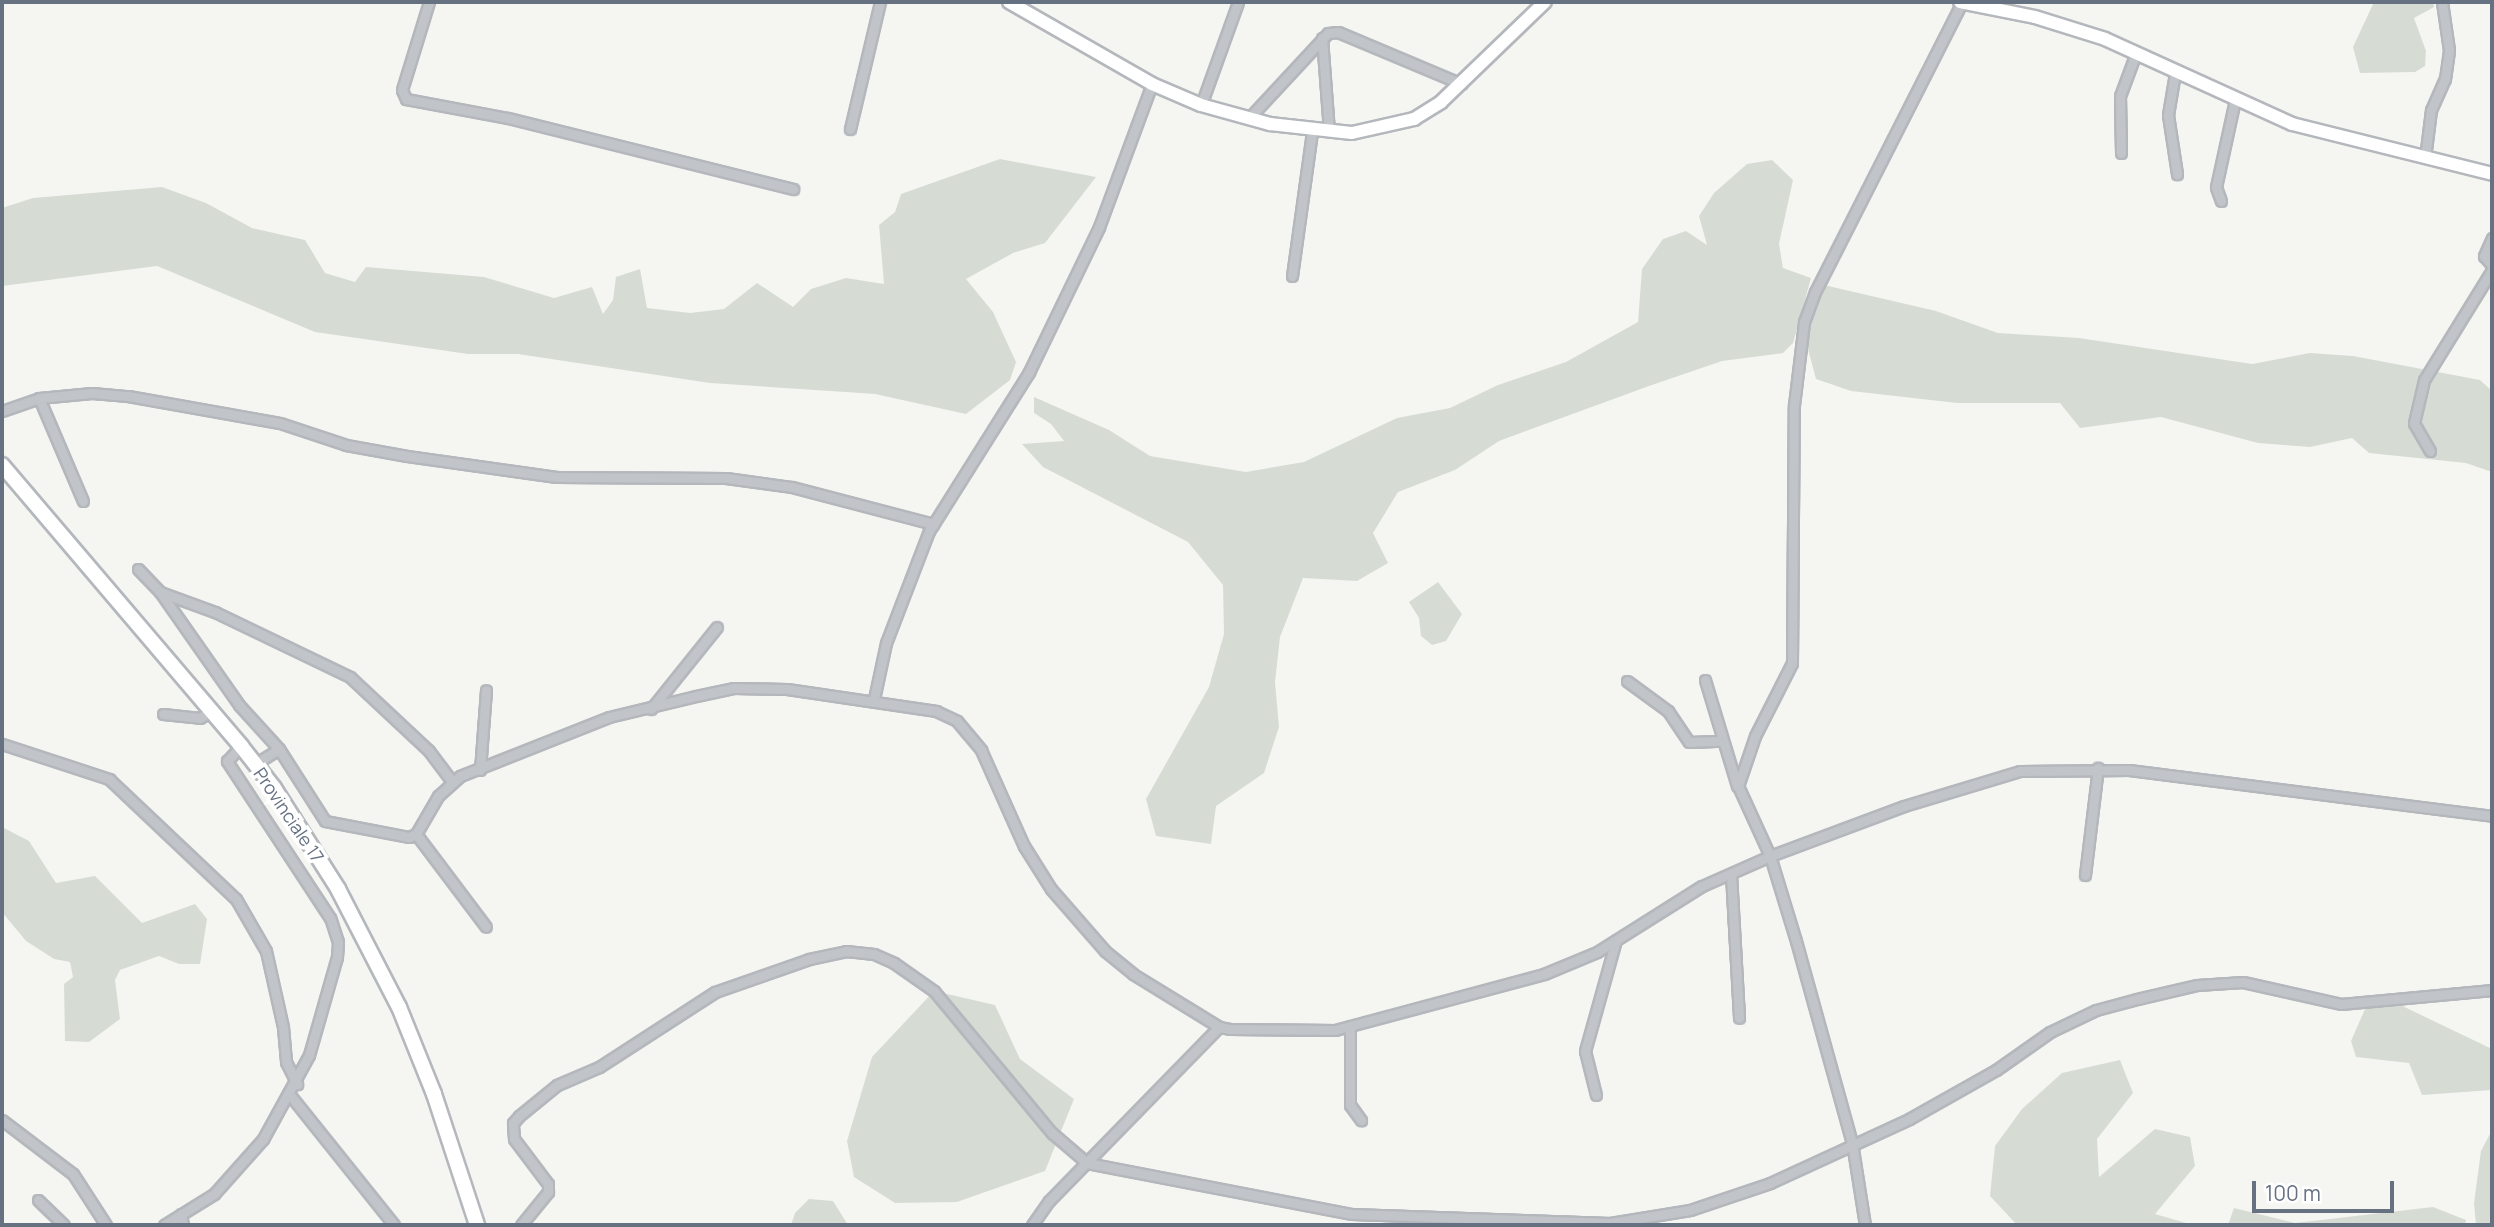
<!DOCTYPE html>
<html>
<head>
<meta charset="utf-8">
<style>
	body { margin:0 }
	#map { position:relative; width:2494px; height:1227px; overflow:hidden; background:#f5f6f2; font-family:Manrope,sans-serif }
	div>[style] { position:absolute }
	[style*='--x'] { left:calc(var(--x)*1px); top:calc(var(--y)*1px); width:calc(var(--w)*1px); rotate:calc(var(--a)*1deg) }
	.green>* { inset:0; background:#d6dcd4 }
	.roads { filter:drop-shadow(2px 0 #b4b7bc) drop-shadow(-2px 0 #b4b7bc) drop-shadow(0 2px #b4b7bc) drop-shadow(0 -2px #b4b7bc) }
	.street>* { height:9px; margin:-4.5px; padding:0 4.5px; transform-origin:4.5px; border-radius:4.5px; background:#c1c4c8 }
	.secondary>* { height:12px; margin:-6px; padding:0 6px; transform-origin:6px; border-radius:6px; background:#fff }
	.primary>* { height:14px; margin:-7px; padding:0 7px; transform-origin:7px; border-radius:7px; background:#fff }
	span { translate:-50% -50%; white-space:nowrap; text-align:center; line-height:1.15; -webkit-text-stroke:7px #fff; paint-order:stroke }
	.street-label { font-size:18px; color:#667182 }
	.frame { position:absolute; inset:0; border:4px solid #667182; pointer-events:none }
	.scale { position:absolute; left:2252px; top:1181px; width:142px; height:32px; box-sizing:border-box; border:4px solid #667182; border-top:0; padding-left:9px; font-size:21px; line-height:24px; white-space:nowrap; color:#667182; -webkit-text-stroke:5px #fff; paint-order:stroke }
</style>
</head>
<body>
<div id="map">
	<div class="green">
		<div style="clip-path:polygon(2374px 2px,2433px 2px,2434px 7px,2414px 18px,2426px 51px,2425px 66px,2415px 72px,2360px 73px,2353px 47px)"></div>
		<div style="clip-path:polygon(1000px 159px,1096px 177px,1045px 243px,1013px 253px,966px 279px,993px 312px,1016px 362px,1010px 380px,966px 414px,875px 394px,710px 383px,518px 354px,468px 354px,315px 332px,157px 266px,2px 286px,2px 208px,33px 198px,162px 187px,206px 203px,252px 228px,305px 240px,325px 273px,355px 282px,366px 267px,484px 277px,554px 298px,592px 287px,603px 314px,613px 300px,616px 277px,640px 269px,647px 308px,690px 313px,724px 309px,757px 283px,793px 307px,811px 289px,846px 278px,884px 284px,879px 225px,895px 212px,901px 194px)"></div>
		<div style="clip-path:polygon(1772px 160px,1793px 180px,1779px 244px,1783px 268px,1811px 278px,1793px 343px,1783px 353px,1722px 361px,1649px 386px,1499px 441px,1455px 470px,1398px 492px,1373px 533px,1388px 563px,1357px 581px,1303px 578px,1280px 637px,1275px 682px,1279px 727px,1264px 773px,1216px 806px,1211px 844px,1156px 836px,1146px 799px,1209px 687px,1224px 634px,1223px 585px,1188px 542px,1043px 467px,1022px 444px,1064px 441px,1051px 424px,1034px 413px,1034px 397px,1109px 430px,1150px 456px,1246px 472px,1304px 462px,1397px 418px,1450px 408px,1498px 385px,1566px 362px,1638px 322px,1642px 269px,1663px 239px,1686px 231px,1707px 245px,1699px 216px,1714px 193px,1747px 164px)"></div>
		<div style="clip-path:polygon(1824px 285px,1936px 311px,1998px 333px,2079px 338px,2252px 364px,2310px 353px,2353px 356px,2480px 380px,2492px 391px,2492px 472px,2466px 463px,2369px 453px,2352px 438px,2310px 447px,2258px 443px,2161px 417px,2080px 428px,2060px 403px,1957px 403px,1851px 391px,1816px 379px,1808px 349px,1811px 317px)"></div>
		<div style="clip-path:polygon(1438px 582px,1462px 614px,1446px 641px,1432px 645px,1421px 636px,1419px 618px,1409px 602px)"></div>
		<div style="clip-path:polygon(2px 827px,29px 841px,56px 883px,95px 876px,142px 923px,195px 904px,207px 919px,200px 964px,179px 964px,159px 956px,120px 970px,115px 980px,120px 1019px,89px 1042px,65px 1041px,64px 984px,73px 977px,70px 962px,54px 959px,26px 941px,2px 912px)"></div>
		<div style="clip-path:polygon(934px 991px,995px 1005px,1020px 1059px,1074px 1099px,1045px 1171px,957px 1202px,895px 1203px,854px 1177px,847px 1141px,872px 1057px)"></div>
		<div style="clip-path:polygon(2390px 1000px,2492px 1049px,2492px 1090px,2422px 1095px,2409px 1063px,2356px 1057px,2351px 1041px,2365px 1009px)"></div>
		<div style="clip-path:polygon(2120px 1060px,2133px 1093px,2097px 1139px,2099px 1177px,2155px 1129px,2190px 1137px,2195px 1166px,2155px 1214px,2193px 1225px,2017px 1225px,1990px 1196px,1995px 1146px,2022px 1109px,2062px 1073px)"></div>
		<div style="clip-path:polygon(2492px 1130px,2492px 1225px,2476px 1225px,2474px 1203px,2481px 1151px)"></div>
		<div style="clip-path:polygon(809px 1199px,833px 1201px,848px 1225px,791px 1225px,795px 1213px)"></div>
		<div style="clip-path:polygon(2433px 1207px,2466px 1220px,2465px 1225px,2228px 1225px,2234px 1208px,2295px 1223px)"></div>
	</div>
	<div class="roads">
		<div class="street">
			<div style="--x:429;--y:2;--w:92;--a:107.1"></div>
			<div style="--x:402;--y:90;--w:10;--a:66"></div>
			<div style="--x:406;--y:99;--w:104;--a:10.6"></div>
			<div style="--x:508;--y:118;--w:294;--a:14"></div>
			<div style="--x:1322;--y:38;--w:93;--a:85.7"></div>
			<div style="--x:2175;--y:73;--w:43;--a:99.5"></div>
			<div style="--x:2168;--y:115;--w:60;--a:81.3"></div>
			<div style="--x:1201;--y:105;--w:109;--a:-70.2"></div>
			<div style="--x:1249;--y:118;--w:116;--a:-47.1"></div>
			<div style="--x:1328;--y:33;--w:10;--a:-6"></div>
			<div style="--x:1338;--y:32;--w:134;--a:22.8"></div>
			<div style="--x:850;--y:129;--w:130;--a:-76.7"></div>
			<div style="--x:2121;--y:153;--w:57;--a:-91"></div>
			<div style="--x:2120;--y:96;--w:46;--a:-69.6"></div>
			<div style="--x:2425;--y:158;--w:48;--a:-82.9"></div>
			<div style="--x:2431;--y:110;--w:34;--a:-66"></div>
			<div style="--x:2445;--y:79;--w:29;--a:-82"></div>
			<div style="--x:2449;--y:50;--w:49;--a:-98.3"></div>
			<div style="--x:2221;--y:201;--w:15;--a:-110"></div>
			<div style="--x:2216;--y:187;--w:89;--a:-77.7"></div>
			<div style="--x:2492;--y:238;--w:20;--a:114"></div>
			<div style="--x:2484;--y:256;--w:12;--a:48"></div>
			<div style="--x:1292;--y:276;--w:146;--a:-82.1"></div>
			<div style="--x:39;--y:398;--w:112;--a:66.9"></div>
			<div style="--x:2;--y:411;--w:39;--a:-19"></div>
			<div style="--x:39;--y:398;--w:53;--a:-5.4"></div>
			<div style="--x:92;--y:393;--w:36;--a:5"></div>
			<div style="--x:128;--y:396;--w:154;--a:10.1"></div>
			<div style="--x:280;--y:423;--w:70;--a:18.4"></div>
			<div style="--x:346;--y:445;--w:62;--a:10.2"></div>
			<div style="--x:407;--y:456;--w:151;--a:8"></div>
			<div style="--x:557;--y:477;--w:169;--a:0.3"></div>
			<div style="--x:726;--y:478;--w:67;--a:7.8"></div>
			<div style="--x:792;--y:487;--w:146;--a:14.7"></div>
			<div style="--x:2430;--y:451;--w:32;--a:-120"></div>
			<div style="--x:2414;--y:423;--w:44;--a:-76.9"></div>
			<div style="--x:2424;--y:380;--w:129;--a:-58.3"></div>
			<div style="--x:138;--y:569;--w:32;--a:46"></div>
			<div style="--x:160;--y:592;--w:138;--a:55"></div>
			<div style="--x:239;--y:705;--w:59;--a:47.7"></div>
			<div style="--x:160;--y:592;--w:59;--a:20"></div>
			<div style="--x:215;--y:612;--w:150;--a:25.7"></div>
			<div style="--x:350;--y:677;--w:108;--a:43.1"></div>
			<div style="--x:429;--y:751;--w:39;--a:53"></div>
			<div style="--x:1705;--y:680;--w:111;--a:73.2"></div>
			<div style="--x:1627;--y:681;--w:51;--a:36.2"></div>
			<div style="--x:1668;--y:711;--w:37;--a:56"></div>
			<div style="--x:1689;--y:742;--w:33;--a:-2"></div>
			<div style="--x:874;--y:699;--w:57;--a:-77.9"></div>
			<div style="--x:886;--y:643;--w:120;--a:-69"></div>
			<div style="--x:929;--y:531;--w:188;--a:-57.8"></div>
			<div style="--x:1029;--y:372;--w:161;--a:-64.2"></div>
			<div style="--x:1099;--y:227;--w:153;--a:-69.7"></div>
			<div style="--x:651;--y:709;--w:105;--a:-51.2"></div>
			<div style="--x:163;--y:714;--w:37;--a:6"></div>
			<div style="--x:200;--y:718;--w:14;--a:-34"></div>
			<div style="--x:2;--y:744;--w:113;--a:18.1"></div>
			<div style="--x:109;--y:779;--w:175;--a:43.4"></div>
			<div style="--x:236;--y:899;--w:60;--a:60"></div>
			<div style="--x:266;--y:951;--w:78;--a:77.4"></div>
			<div style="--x:283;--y:1027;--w:35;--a:85"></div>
			<div style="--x:286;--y:1062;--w:25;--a:63"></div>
			<div style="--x:255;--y:764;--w:28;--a:-32"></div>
			<div style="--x:279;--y:749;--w:85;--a:57.4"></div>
			<div style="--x:325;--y:821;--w:86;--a:10.8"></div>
			<div style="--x:409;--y:837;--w:8;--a:-23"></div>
			<div style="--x:416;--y:834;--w:44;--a:-59.9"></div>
			<div style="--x:438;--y:796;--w:30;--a:-42"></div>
			<div style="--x:460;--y:776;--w:160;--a:-21.6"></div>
			<div style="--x:609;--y:717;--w:89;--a:-13.6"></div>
			<div style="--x:696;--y:696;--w:39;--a:-12"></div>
			<div style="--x:734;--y:688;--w:53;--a:1.1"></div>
			<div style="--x:787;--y:689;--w:151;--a:8.4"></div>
			<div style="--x:936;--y:711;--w:23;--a:25"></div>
			<div style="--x:957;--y:721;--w:38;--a:50"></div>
			<div style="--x:981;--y:750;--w:105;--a:65.9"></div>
			<div style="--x:1024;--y:846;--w:51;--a:57.9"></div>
			<div style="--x:1051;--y:889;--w:82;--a:48.9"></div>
			<div style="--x:1105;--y:951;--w:36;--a:39"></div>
			<div style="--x:1133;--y:974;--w:101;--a:31.6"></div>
			<div style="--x:1219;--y:1027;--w:11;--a:10"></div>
			<div style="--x:1230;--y:1029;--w:105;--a:0.5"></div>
			<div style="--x:1335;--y:1030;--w:216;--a:-15"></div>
			<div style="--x:1544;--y:974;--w:57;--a:-22.5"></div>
			<div style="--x:1597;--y:952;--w:124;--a:-32.2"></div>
			<div style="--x:1702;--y:886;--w:74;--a:-23.8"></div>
			<div style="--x:1770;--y:856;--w:143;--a:-20.5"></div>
			<div style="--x:1904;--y:806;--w:121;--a:-16.8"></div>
			<div style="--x:2020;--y:771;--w:109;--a:-0.5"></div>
			<div style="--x:2129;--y:770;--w:366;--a:7.2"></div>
			<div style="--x:480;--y:770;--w:80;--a:-85.7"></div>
			<div style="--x:416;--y:834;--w:116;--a:53"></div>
			<div style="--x:1731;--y:874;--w:144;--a:86.8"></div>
			<div style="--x:2085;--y:875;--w:108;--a:-83.1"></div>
			<div style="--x:1350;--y:1026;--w:79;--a:90"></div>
			<div style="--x:1350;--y:1105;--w:19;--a:54"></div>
			<div style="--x:290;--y:1095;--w:166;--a:51.3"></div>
			<div style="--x:1596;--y:1095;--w:45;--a:-104"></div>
			<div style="--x:1585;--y:1051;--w:115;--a:-74.4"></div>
			<div style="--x:2;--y:1120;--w:89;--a:37.3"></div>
			<div style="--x:73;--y:1174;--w:61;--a:57.1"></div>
			<div style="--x:38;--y:1200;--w:36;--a:44"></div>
			<div style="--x:181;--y:1214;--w:11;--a:80"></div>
			<div style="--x:164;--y:1225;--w:59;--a:-31.8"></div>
			<div style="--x:214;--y:1194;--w:74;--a:-48.3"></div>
			<div style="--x:263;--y:1139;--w:96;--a:-61.3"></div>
			<div style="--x:309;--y:1055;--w:102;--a:-74.1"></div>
			<div style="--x:337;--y:957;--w:15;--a:-86"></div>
			<div style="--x:338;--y:942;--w:25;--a:-108"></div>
			<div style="--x:330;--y:918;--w:188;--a:-123.3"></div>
			<div style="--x:227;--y:761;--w:21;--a:-47"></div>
			<div style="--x:521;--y:1225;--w:43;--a:-50.7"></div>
			<div style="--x:548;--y:1192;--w:8;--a:-90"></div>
			<div style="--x:548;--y:1184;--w:56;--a:-127.1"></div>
			<div style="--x:514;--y:1139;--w:16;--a:-94"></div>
			<div style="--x:513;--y:1123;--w:9;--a:-49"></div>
			<div style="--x:519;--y:1116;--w:49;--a:-39.2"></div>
			<div style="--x:557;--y:1085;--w:46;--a:-23.2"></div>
			<div style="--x:599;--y:1067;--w:138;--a:-32.9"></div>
			<div style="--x:715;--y:992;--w:100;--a:-19.3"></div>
			<div style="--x:809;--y:959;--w:38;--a:-12"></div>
			<div style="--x:846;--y:951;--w:28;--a:6"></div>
			<div style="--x:874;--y:954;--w:22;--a:24"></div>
			<div style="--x:894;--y:963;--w:49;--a:35"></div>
			<div style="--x:934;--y:991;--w:185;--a:50.3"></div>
			<div style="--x:1052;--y:1133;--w:46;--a:40.6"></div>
			<div style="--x:1087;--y:1163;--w:270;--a:10.9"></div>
			<div style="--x:1352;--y:1214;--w:258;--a:2"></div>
			<div style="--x:1610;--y:1223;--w:81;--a:-9.2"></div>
			<div style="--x:1690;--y:1210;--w:84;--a:-18.6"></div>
			<div style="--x:1770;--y:1183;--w:153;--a:-24.7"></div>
			<div style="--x:1909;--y:1119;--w:100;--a:-29.4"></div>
			<div style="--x:1996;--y:1070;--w:66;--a:-35.1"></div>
			<div style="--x:2050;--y:1032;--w:51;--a:-25.6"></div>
			<div style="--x:2096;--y:1010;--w:42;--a:-15"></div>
			<div style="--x:2137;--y:999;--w:62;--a:-13.1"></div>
			<div style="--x:2197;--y:985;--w:46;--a:-3.7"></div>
			<div style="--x:2243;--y:982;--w:100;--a:12.7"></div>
			<div style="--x:2341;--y:1004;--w:152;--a:-5.3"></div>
			<div style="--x:1032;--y:1225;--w:29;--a:-55"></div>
			<div style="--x:1049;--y:1201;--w:243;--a:-45.7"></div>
			<div style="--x:1865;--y:1225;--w:83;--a:-99"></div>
			<div style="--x:1852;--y:1143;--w:210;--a:-105.5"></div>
			<div style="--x:1796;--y:941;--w:89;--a:-107"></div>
			<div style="--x:1770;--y:856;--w:77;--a:-114.6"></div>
			<div style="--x:1738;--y:786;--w:53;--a:-71.2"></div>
			<div style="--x:1755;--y:736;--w:82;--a:-63.1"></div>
			<div style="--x:1792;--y:663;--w:258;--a:-89.6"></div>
			<div style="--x:1794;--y:405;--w:84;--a:-83.1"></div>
			<div style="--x:1804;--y:322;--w:32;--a:-70"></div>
			<div style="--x:1815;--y:292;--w:325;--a:-63.1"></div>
		</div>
		<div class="secondary">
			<div style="--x:1009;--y:2;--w:165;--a:29.8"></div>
			<div style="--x:1152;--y:84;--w:53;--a:23.2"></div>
			<div style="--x:1201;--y:105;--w:72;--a:15.4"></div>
			<div style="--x:1270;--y:124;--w:82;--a:6.3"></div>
			<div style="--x:1352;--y:133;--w:64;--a:-12.7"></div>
			<div style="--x:1414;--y:119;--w:32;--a:-32"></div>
			<div style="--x:1441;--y:102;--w:144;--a:-43.9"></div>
			<div style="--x:1960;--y:2;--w:76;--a:11.3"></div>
			<div style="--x:2035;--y:17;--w:73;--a:17.4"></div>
			<div style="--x:2105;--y:39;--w:205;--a:24.4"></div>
			<div style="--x:2292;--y:124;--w:206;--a:14"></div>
		</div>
		<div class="primary">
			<div style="--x:2;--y:465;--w:369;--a:49.6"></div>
			<div style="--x:241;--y:746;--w:53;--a:51.8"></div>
			<div style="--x:274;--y:788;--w:120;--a:57.6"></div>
			<div style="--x:338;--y:889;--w:133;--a:62.7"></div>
			<div style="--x:399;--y:1007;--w:94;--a:68.1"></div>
			<div style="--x:434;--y:1094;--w:138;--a:71.8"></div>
		</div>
	</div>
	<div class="street-label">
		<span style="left:289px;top:815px;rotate:56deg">Provinciale 17</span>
	</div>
	<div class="frame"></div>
	<div class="scale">100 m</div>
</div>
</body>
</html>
